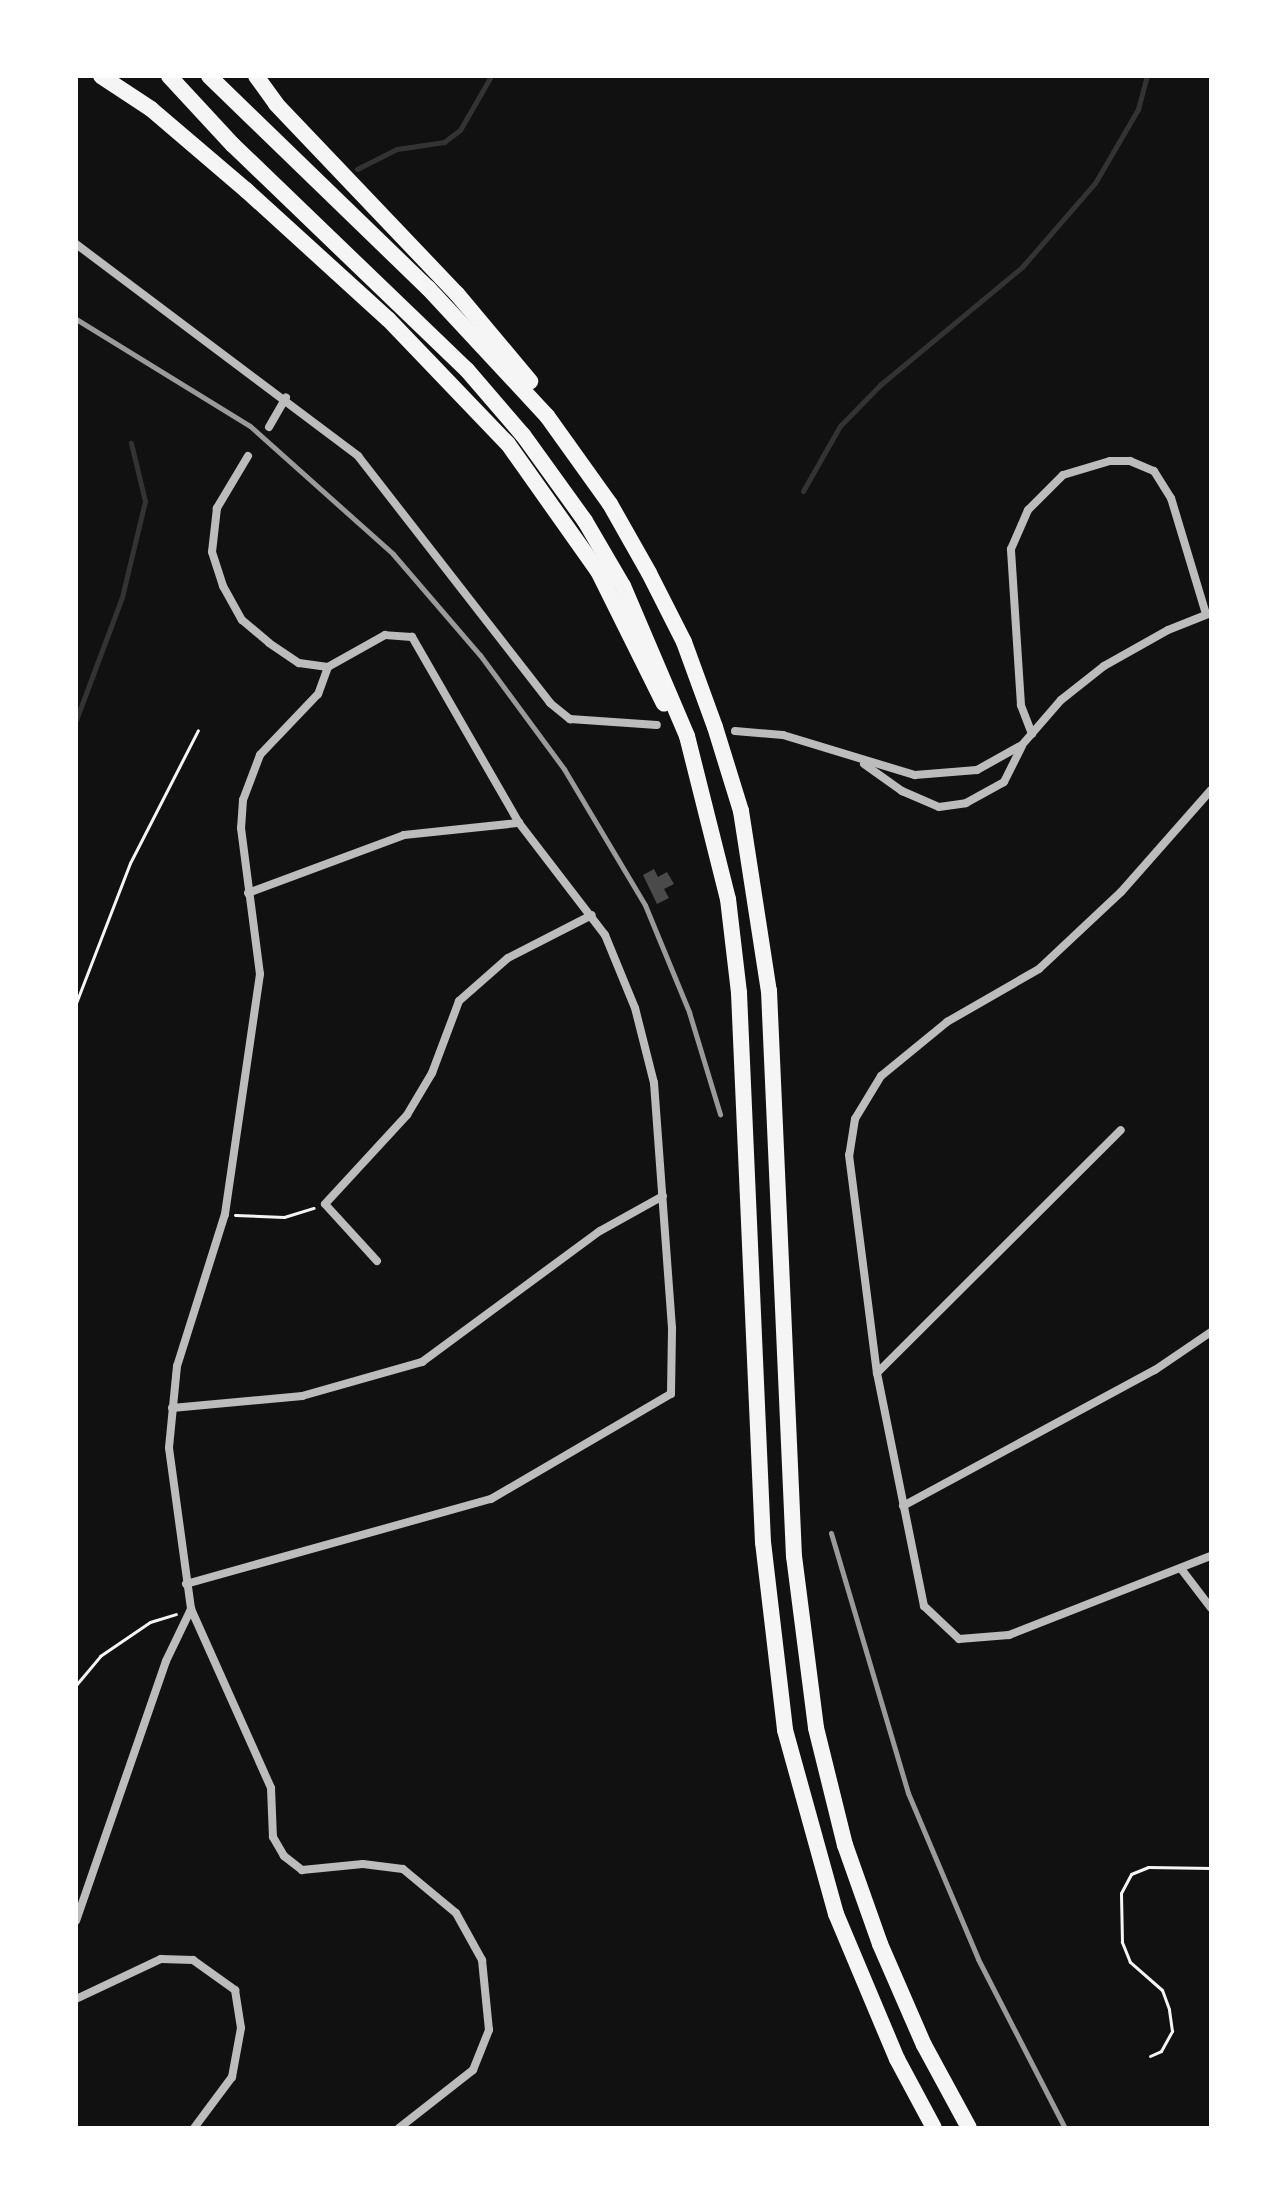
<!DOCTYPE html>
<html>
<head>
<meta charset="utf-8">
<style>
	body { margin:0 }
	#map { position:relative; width:1287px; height:2204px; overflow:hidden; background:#111; font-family:"IBM Plex Serif",serif }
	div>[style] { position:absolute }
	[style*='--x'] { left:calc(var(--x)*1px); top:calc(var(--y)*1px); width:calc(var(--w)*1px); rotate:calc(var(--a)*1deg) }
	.stream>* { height:5px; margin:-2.5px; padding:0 2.5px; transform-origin:2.5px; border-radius:2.5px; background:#333 }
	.building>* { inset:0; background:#4a4a4a }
	.path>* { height:3px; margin:-1.5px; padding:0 1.5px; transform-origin:1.5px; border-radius:1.5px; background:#f5f5f5 }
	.minor>* { height:8px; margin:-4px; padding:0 4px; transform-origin:4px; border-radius:4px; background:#bcbcbc }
	.motorway>* { height:16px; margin:-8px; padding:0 8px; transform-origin:8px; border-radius:8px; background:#f5f5f5 }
	.rail>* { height:5px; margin:-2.5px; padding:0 2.5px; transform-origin:2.5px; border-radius:2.5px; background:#9a9a9a }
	span { translate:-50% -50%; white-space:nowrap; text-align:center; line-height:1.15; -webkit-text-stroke:7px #fff; paint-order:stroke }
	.frame { position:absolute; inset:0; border:78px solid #fff; pointer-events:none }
</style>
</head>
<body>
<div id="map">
	<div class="stream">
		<div style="--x:357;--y:169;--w:45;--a:-26.6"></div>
		<div style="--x:397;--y:149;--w:48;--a:-8.5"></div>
		<div style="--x:444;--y:142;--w:20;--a:-37"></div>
		<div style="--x:460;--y:130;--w:62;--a:-60.1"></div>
		<div style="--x:803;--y:491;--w:75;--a:-60.4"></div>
		<div style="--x:840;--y:426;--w:57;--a:-45.7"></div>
		<div style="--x:880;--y:385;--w:185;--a:-39.7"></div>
		<div style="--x:1022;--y:267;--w:111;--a:-49"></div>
		<div style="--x:1095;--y:183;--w:86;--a:-59.8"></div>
		<div style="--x:1138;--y:109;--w:34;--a:-75"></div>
		<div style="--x:76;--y:720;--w:131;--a:-69.5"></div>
		<div style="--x:122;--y:597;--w:99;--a:-76.5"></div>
		<div style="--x:145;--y:501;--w:60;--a:-103.6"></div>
	</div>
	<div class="building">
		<div style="clip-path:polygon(654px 869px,658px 877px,667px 872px,674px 884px,664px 889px,669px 898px,657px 904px,643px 875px)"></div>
	</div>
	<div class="path">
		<div style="--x:76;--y:1003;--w:150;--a:-68.9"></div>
		<div style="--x:130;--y:863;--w:149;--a:-62.9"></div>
		<div style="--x:235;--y:1215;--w:49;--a:2.3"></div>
		<div style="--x:284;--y:1217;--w:31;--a:-17"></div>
		<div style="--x:76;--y:1685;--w:38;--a:-50"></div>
		<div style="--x:100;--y:1656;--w:60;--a:-34.2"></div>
		<div style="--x:150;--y:1622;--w:27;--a:-17"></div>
		<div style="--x:1150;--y:2056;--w:12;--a:-24"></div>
		<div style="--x:1161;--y:2051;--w:23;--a:-61"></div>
		<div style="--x:1172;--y:2031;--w:22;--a:-98"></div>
		<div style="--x:1169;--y:2009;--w:20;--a:-110"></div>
		<div style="--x:1162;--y:1990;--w:43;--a:-138.8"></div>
		<div style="--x:1130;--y:1962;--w:22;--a:-112"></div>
		<div style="--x:1122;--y:1942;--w:49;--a:-91.2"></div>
		<div style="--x:1121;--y:1893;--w:21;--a:-62"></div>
		<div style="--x:1131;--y:1874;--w:18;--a:-22"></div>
		<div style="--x:1148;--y:1867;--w:63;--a:0.9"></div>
	</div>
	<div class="minor">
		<div style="--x:76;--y:244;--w:353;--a:36.9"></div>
		<div style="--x:358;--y:456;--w:313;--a:52.1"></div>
		<div style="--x:550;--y:703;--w:26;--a:39"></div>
		<div style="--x:570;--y:719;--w:87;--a:3.9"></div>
		<div style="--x:269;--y:427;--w:34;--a:-60"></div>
		<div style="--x:248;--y:456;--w:61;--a:120.8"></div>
		<div style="--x:217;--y:508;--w:44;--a:96.5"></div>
		<div style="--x:212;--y:552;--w:36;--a:72"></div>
		<div style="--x:223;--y:586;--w:39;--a:61"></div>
		<div style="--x:242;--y:620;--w:35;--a:40"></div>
		<div style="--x:269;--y:643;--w:36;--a:34"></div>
		<div style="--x:299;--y:663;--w:29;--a:8"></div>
		<div style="--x:328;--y:667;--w:29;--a:110"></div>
		<div style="--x:318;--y:694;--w:84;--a:133.6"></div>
		<div style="--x:260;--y:755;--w:48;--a:110.7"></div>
		<div style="--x:243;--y:800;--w:28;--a:94"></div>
		<div style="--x:241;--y:828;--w:147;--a:82.6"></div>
		<div style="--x:260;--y:974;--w:243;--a:98.3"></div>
		<div style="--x:225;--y:1214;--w:159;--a:107.5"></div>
		<div style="--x:177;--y:1366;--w:82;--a:95.6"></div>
		<div style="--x:169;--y:1448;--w:162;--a:82.2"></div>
		<div style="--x:191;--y:1609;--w:196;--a:65.9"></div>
		<div style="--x:271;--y:1788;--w:49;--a:87.7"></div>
		<div style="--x:273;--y:1837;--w:22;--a:60"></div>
		<div style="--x:284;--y:1856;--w:23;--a:38"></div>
		<div style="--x:302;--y:1870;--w:61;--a:-5.6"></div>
		<div style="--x:363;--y:1864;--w:40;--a:7.1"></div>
		<div style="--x:403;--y:1869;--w:69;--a:39.7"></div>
		<div style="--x:456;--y:1913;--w:54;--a:61"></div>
		<div style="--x:482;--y:1960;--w:70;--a:84.3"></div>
		<div style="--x:489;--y:2030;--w:43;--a:111.8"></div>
		<div style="--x:473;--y:2070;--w:94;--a:141.9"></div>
		<div style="--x:735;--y:731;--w:48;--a:4.8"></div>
		<div style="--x:783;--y:735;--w:138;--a:16.9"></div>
		<div style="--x:915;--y:775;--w:62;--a:-4.6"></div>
		<div style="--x:977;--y:770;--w:51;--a:-29.1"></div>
		<div style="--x:1022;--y:745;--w:60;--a:-49.1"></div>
		<div style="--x:1061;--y:700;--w:55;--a:-38.3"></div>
		<div style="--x:1104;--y:666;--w:73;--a:-29.4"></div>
		<div style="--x:1168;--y:630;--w:46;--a:-21.6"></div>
		<div style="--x:1032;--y:734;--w:31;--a:-111"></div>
		<div style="--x:1021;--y:705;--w:156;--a:-93.7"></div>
		<div style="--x:1011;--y:549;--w:43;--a:-66.4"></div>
		<div style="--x:1028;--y:510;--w:49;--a:-45"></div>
		<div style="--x:1063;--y:475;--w:49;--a:-16.6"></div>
		<div style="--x:1110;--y:461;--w:20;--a:0"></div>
		<div style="--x:1130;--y:461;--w:26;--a:23"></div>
		<div style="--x:1154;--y:471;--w:32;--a:58"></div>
		<div style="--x:1171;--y:498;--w:121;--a:73.2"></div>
		<div style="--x:864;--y:764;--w:47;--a:35.4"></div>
		<div style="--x:902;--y:791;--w:40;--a:23.4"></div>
		<div style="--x:939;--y:807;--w:27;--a:-8"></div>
		<div style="--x:966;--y:803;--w:43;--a:-28.9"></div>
		<div style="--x:1004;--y:782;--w:40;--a:-63.4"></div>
		<div style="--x:1211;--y:790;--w:136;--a:131.4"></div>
		<div style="--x:1121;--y:892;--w:112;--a:136.8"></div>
		<div style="--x:1039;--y:969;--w:106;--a:150.1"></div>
		<div style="--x:947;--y:1022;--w:85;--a:140.7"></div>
		<div style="--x:881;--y:1076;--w:50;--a:121.2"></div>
		<div style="--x:855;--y:1119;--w:36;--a:99"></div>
		<div style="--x:849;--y:1155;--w:220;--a:82.7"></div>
		<div style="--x:877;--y:1373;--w:238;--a:78.6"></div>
		<div style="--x:924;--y:1606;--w:48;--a:43.3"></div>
		<div style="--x:959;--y:1639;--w:50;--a:-4.6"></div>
		<div style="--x:1009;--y:1635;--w:217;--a:-21.4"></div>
		<div style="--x:248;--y:893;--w:166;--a:-20.4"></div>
		<div style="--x:404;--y:835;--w:116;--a:-6"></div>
		<div style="--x:377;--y:1261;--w:77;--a:-132.4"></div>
		<div style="--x:325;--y:1204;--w:121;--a:-47.3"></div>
		<div style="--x:407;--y:1115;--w:49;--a:-59.2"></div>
		<div style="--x:432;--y:1073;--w:77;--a:-69.4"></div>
		<div style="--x:459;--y:1001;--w:65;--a:-41.3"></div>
		<div style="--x:508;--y:958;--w:94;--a:-27.1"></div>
		<div style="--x:877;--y:1373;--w:344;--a:-44.9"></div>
		<div style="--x:172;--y:1408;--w:131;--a:-5.3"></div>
		<div style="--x:302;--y:1396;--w:125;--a:-15.8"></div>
		<div style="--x:422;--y:1362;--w:221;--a:-36.4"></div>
		<div style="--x:600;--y:1231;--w:72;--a:-29.1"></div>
		<div style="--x:903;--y:1506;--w:286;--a:-28.4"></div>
		<div style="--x:1155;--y:1370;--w:68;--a:-34.2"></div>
		<div style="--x:1182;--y:1570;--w:48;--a:52.7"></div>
		<div style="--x:186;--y:1584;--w:317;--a:-15.6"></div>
		<div style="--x:491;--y:1499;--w:208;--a:-30.3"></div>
		<div style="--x:671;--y:1394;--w:66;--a:-89.1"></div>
		<div style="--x:672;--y:1328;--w:246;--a:-94.2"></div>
		<div style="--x:654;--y:1083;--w:77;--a:-104.2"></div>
		<div style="--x:635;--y:1008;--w:79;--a:-112.3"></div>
		<div style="--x:605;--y:935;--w:141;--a:-127.5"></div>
		<div style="--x:519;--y:823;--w:215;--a:-119.9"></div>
		<div style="--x:412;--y:637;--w:27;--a:-176"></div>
		<div style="--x:385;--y:635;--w:65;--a:150.7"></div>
		<div style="--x:76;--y:1921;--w:275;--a:-70.9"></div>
		<div style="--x:166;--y:1661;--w:58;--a:-64.3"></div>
		<div style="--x:76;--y:1999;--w:94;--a:-25.2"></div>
		<div style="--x:161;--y:1959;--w:32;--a:2"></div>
		<div style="--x:193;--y:1960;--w:52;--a:35.5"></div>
		<div style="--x:235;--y:1990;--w:38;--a:81"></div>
		<div style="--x:241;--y:2028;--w:50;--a:100.4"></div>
		<div style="--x:232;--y:2077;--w:64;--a:126.7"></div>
	</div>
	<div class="motorway">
		<div style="--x:101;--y:76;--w:60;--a:33.4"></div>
		<div style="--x:151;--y:109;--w:125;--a:40.5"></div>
		<div style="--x:246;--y:190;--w:192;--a:42.3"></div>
		<div style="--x:388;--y:319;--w:173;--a:46.2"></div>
		<div style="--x:508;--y:444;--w:156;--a:54.7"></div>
		<div style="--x:598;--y:571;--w:148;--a:63.6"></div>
		<div style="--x:169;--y:76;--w:94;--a:47.2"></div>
		<div style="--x:233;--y:145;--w:325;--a:43.9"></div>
		<div style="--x:467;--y:370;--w:86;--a:49.3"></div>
		<div style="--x:523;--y:435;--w:106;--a:54.2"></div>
		<div style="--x:585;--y:521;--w:75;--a:59.7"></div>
		<div style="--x:623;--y:586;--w:163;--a:66.9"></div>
		<div style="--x:687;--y:736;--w:168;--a:75.9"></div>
		<div style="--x:728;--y:899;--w:95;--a:83.3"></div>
		<div style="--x:739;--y:993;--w:550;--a:87.5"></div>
		<div style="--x:763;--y:1542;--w:189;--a:83.3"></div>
		<div style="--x:785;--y:1730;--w:191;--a:74.5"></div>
		<div style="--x:836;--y:1914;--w:157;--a:67.2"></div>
		<div style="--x:897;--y:2059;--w:78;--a:61.8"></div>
		<div style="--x:209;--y:76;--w:305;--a:44.1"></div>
		<div style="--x:428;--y:288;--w:175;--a:47.1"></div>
		<div style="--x:547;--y:416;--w:108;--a:54.4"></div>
		<div style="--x:610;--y:504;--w:79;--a:60.5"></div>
		<div style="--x:649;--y:573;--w:77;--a:63.1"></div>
		<div style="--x:684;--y:642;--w:90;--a:70"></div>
		<div style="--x:715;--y:727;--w:88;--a:72.8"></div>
		<div style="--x:741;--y:811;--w:182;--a:81.2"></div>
		<div style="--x:769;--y:991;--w:566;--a:87.47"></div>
		<div style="--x:794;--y:1556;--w:173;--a:82.7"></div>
		<div style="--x:816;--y:1728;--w:121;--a:76.1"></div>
		<div style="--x:845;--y:1845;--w:105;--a:70.5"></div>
		<div style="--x:880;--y:1944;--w:110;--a:66.5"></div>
		<div style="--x:924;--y:2045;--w:94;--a:61.5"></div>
		<div style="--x:256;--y:76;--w:34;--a:54"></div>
		<div style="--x:276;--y:104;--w:262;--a:46.4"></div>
		<div style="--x:457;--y:294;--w:114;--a:50"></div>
	</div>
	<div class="rail">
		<div style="--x:76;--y:319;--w:204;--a:31.6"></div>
		<div style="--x:250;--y:426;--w:192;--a:41.8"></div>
		<div style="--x:393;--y:554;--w:133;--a:49.3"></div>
		<div style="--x:480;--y:655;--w:142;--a:53.6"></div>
		<div style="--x:564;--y:769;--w:158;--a:59.2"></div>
		<div style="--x:645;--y:905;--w:116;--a:67.6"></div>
		<div style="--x:689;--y:1012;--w:107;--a:73.1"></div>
		<div style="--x:831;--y:1533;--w:271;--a:73.5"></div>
		<div style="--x:908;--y:1793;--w:180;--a:67.1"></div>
		<div style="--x:978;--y:1959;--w:190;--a:62.8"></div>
	</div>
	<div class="frame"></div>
</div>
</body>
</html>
